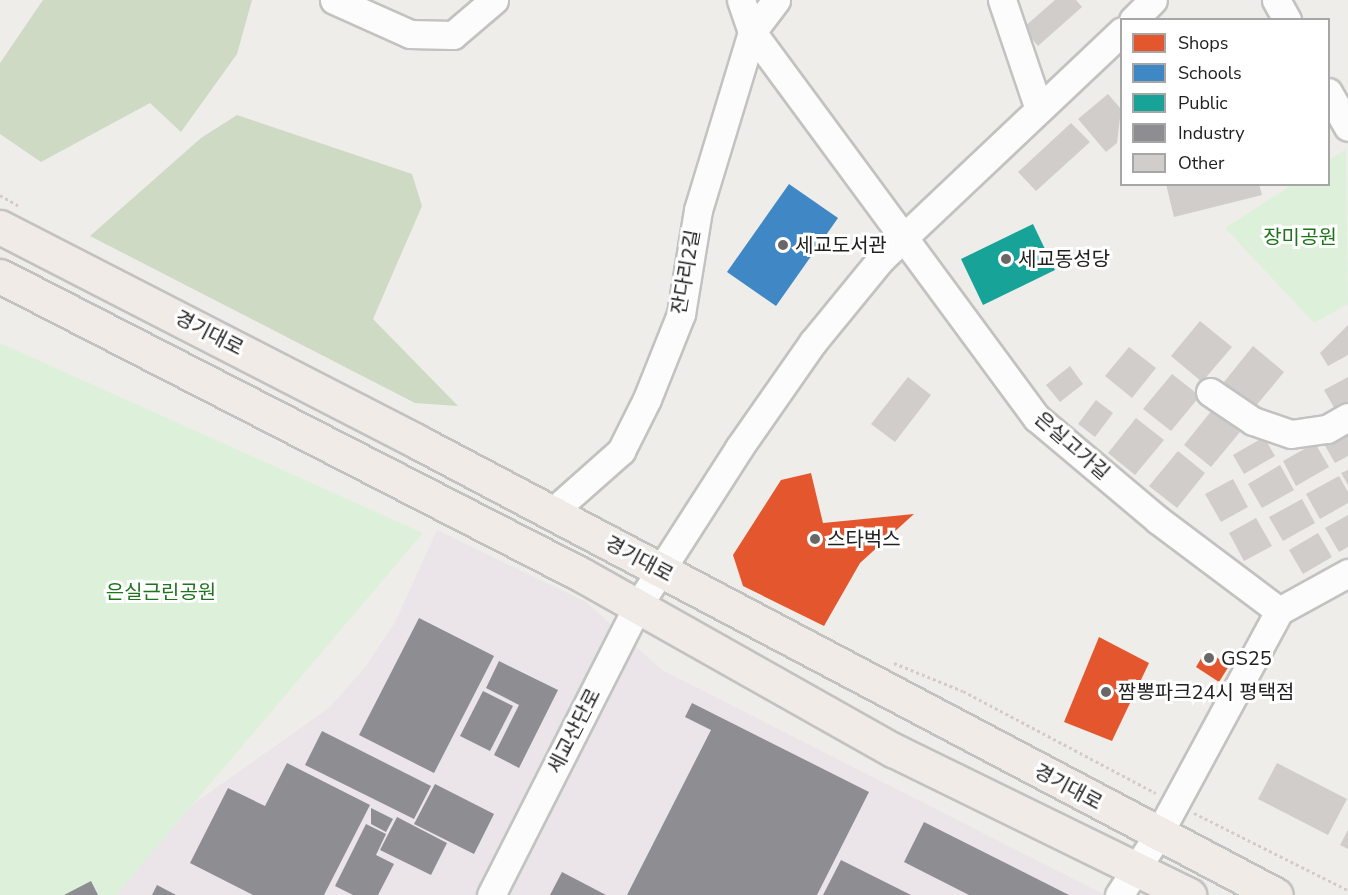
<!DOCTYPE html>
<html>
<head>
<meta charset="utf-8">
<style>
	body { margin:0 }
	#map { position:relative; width:1348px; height:895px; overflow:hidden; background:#efedea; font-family:"Nunito Sans","Noto Sans KR",sans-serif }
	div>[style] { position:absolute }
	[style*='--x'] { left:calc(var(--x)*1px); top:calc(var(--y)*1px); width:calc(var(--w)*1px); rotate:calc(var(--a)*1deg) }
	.industrial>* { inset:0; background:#ebe4e9 }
	.forest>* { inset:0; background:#cedac3 }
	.park>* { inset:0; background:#ddf1da }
	.shops>* { inset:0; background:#e4572e }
	.schools>* { inset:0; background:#3f88c5 }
	.public>* { inset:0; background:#17a398 }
	.industry>* { inset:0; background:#8d8d92 }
	.building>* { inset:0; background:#d0cdcb }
	.path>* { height:3px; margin-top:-1.5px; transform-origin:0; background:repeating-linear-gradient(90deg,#d6cac9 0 3px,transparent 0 6px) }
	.roads { filter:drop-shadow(2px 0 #c2c2c0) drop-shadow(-2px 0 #c2c2c0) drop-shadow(0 2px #c2c2c0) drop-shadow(0 -2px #c2c2c0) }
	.minor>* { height:27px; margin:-13.5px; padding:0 13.5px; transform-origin:13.5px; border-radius:13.5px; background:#fdfcfc }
	.major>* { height:33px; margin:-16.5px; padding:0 16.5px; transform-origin:16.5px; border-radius:16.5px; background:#f0ebe7 }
	.dots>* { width:16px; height:16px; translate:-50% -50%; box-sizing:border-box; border:3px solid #fff; border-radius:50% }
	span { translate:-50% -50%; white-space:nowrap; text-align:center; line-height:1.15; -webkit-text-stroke:6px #fff; paint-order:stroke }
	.park-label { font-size:20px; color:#1d741a }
	.poi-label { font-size:20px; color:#212121 }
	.left { translate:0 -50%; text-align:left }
	.street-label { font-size:20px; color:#212121 }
	.legend { position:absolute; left:1120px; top:18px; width:210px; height:168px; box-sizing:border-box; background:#fff; border:2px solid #a6a6a6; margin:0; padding:8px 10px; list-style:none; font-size:18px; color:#212121 }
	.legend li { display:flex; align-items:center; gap:12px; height:30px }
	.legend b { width:30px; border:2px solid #a6a6a6 }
</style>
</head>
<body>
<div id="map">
	<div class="industrial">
		<div style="clip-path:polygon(437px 530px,586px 602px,662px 670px,1105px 895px,49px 895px,192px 805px,330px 707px,366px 666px,395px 622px)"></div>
	</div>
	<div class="forest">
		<div style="clip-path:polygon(43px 0,252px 0,237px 54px,181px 132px,150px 103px,41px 162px,0 134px,0 63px)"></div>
		<div style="clip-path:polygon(237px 115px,412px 174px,422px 206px,373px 319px,458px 406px,415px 403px,90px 236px,201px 138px)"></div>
	</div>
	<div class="park">
		<div style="clip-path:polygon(1346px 149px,1348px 304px,1314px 323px,1225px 228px,1292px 185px,1328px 184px,1329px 160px)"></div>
		<div style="clip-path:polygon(0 343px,423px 533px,116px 895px,0 895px)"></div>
	</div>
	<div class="shops">
		<div style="clip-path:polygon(811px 473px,823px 523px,914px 514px,860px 563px,824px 626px,743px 586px,733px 555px,781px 480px)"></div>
		<div style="clip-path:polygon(1099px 637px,1149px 663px,1112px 741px,1064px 722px)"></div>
		<div style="clip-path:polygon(1206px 650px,1229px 666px,1219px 682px,1196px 667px)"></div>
	</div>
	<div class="schools">
		<div style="clip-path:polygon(789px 184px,838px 218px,776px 306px,727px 272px)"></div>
	</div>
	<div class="public">
		<div style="clip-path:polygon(1033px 224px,1055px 270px,983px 305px,961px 259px)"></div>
	</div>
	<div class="industry">
		<div style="clip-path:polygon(419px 618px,494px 656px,434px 773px,359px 735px)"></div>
		<div style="clip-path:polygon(499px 661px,558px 690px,519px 768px,494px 755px,519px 705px,486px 688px)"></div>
		<div style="clip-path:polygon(483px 691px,513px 706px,490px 751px,460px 736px)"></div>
		<div style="clip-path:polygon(692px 703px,869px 792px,817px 895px,627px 895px,711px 730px,685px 717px)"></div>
		<div style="clip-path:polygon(322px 731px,431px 786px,414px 819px,305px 765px)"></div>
		<div style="clip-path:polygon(287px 763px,370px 805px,324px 895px,253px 895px,190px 863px,228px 788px,265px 806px)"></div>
		<div style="clip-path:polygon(435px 784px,494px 814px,474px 854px,414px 824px)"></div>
		<div style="clip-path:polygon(371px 808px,393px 819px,386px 832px,371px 824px)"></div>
		<div style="clip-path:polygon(397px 817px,447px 843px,431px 875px,380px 850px)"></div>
		<div style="clip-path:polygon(924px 822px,1069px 895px,969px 895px,904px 862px)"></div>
		<div style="clip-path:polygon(366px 824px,386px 834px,376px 855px,394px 864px,378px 895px,353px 895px,335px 886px)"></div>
		<div style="clip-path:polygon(841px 860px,911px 895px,823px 895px)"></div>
		<div style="clip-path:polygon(562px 872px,606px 895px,550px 895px)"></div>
		<div style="clip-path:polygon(91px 881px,98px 895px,64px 895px)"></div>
		<div style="clip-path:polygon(157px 885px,176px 895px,152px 895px)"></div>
	</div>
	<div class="building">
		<div style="clip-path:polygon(1055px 0,1076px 0,1082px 7px,1038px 46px,1023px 28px)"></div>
		<div style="clip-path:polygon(1108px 94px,1121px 109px,1117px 143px,1106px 152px,1078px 119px)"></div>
		<div style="clip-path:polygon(1071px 123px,1090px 142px,1036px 191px,1018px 172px)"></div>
		<div style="clip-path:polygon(1166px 184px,1259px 184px,1262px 195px,1174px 217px)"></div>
		<div style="clip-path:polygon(1200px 321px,1232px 347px,1202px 382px,1171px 356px)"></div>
		<div style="clip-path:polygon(1348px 325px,1348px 355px,1328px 366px,1320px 353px)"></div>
		<div style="clip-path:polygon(1253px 346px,1284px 372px,1255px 407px,1224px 382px)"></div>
		<div style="clip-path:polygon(1129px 347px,1156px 368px,1132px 398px,1105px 376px)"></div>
		<div style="clip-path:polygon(1070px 366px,1083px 384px,1060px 402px,1046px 385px)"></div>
		<div style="clip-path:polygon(1172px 374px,1200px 396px,1171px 431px,1143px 409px)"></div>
		<div style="clip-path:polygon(908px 377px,931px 395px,895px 442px,871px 424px)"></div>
		<div style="clip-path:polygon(1348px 377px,1348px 404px,1336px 411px,1324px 390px)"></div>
		<div style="clip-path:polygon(1096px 400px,1113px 413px,1095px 437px,1078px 424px)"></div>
		<div style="clip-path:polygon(1212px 410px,1240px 432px,1211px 467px,1184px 445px)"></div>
		<div style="clip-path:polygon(1136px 418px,1164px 440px,1135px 475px,1108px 453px)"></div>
		<div style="clip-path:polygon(1348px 431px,1348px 456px,1335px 463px,1324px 444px)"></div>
		<div style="clip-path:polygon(1264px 437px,1275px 456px,1244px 474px,1233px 455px)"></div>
		<div style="clip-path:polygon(1315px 443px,1329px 467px,1296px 486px,1283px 461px)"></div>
		<div style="clip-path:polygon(1178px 451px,1205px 473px,1177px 508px,1149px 486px)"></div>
		<div style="clip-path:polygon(1280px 465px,1294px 490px,1262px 508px,1248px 484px)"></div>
		<div style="clip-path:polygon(1348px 470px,1348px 485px,1341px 473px)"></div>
		<div style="clip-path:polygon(1339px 476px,1348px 492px,1348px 503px,1320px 519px,1306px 494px)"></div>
		<div style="clip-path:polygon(1233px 479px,1248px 507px,1221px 522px,1205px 494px)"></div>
		<div style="clip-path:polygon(1302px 499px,1315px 523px,1283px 541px,1269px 517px)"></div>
		<div style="clip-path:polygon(1348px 515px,1348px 547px,1339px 552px,1325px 528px)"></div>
		<div style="clip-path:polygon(1256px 518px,1272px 546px,1244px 561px,1229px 533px)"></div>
		<div style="clip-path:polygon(1318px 533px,1332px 557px,1303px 574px,1289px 550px)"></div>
		<div style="clip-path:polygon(1277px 763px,1347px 799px,1328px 835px,1258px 799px)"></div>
		<div style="clip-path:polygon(1348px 830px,1348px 849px,1340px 845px)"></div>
	</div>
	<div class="path">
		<div style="--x:0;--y:195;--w:22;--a:30"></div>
		<div style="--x:894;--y:663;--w:74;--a:22.1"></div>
		<div style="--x:963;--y:691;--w:218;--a:27.9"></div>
		<div style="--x:1194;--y:813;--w:172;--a:26.6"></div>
	</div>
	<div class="roads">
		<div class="minor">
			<div style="--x:334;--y:0;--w:83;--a:24.1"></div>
			<div style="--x:410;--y:34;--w:43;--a:1.3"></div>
			<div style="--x:453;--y:35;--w:54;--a:-40.5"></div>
			<div style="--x:741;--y:0;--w:34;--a:71"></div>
			<div style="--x:752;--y:32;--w:480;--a:53.6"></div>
			<div style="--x:1037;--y:418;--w:158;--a:40.1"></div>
			<div style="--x:1158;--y:520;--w:151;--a:36.9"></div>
			<div style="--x:1002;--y:0;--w:115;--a:71.3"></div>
			<div style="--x:1276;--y:0;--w:23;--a:61"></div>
			<div style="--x:1133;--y:20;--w:28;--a:-45"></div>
			<div style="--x:1328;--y:92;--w:40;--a:60.3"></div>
			<div style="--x:1210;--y:392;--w:52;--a:34"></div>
			<div style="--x:1253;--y:421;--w:40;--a:18.9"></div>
			<div style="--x:1291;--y:434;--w:36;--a:-8"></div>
			<div style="--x:1327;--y:429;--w:24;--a:-30"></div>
			<div style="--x:551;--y:513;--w:94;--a:-41.5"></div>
			<div style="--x:621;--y:451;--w:58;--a:-63.4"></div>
			<div style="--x:647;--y:399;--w:92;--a:-68.2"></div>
			<div style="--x:681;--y:314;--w:105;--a:-80.7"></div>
			<div style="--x:698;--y:210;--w:186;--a:-73.1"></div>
			<div style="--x:752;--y:32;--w:40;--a:-53"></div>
			<div style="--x:491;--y:895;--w:323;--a:-63.1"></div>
			<div style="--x:637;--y:607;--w:189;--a:-57.3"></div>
			<div style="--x:739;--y:448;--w:129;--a:-55.1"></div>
			<div style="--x:813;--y:342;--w:106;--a:-50.7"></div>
			<div style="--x:880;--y:260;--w:333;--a:-43.4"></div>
			<div style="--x:1119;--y:895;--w:72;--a:-57"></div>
			<div style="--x:1158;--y:835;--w:255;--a:-61.6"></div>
			<div style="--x:1279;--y:611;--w:79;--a:-28.8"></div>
		</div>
		<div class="major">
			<div style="--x:0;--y:227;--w:468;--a:27.2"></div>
			<div style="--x:416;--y:441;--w:972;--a:27.83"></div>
			<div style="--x:0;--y:276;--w:654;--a:27.19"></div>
			<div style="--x:582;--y:575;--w:357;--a:29.4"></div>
			<div style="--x:893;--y:750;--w:330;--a:26.1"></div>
		</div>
	</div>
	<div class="dots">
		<div style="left:783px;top:245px;background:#696867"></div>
		<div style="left:1006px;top:259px;background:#696867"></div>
		<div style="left:815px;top:539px;background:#696867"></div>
		<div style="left:1209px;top:658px;background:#696867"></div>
		<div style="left:1106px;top:692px;background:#696867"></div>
	</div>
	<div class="park-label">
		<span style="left:1300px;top:237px">장미공원</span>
		<span style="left:161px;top:592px">은실근린공원</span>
	</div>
	<div class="poi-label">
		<span class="left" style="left:795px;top:245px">세교도서관</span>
		<span class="left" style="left:1018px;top:259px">세교동성당</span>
		<span class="left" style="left:827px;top:539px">스타벅스</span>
		<span class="left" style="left:1221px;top:658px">GS25</span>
		<span class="left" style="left:1118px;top:692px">짬뽕파크24시 평택점</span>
	</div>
	<div class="street-label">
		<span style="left:686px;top:272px;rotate:-80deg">잔다리2길</span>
		<span style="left:209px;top:333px;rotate:27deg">경기대로</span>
		<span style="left:1072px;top:446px;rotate:41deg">은실고가길</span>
		<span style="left:639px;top:559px;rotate:28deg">경기대로</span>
		<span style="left:574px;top:731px;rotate:-63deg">세교산단로</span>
		<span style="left:1068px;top:787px;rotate:28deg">경기대로</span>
	</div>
	<ul class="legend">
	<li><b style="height:16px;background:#e4572e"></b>Shops</li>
	<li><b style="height:16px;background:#3f88c5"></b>Schools</li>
	<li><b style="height:16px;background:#17a398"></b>Public</li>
	<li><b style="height:16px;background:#8d8d92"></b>Industry</li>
	<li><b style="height:16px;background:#d0cdcb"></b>Other</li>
	</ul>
</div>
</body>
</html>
